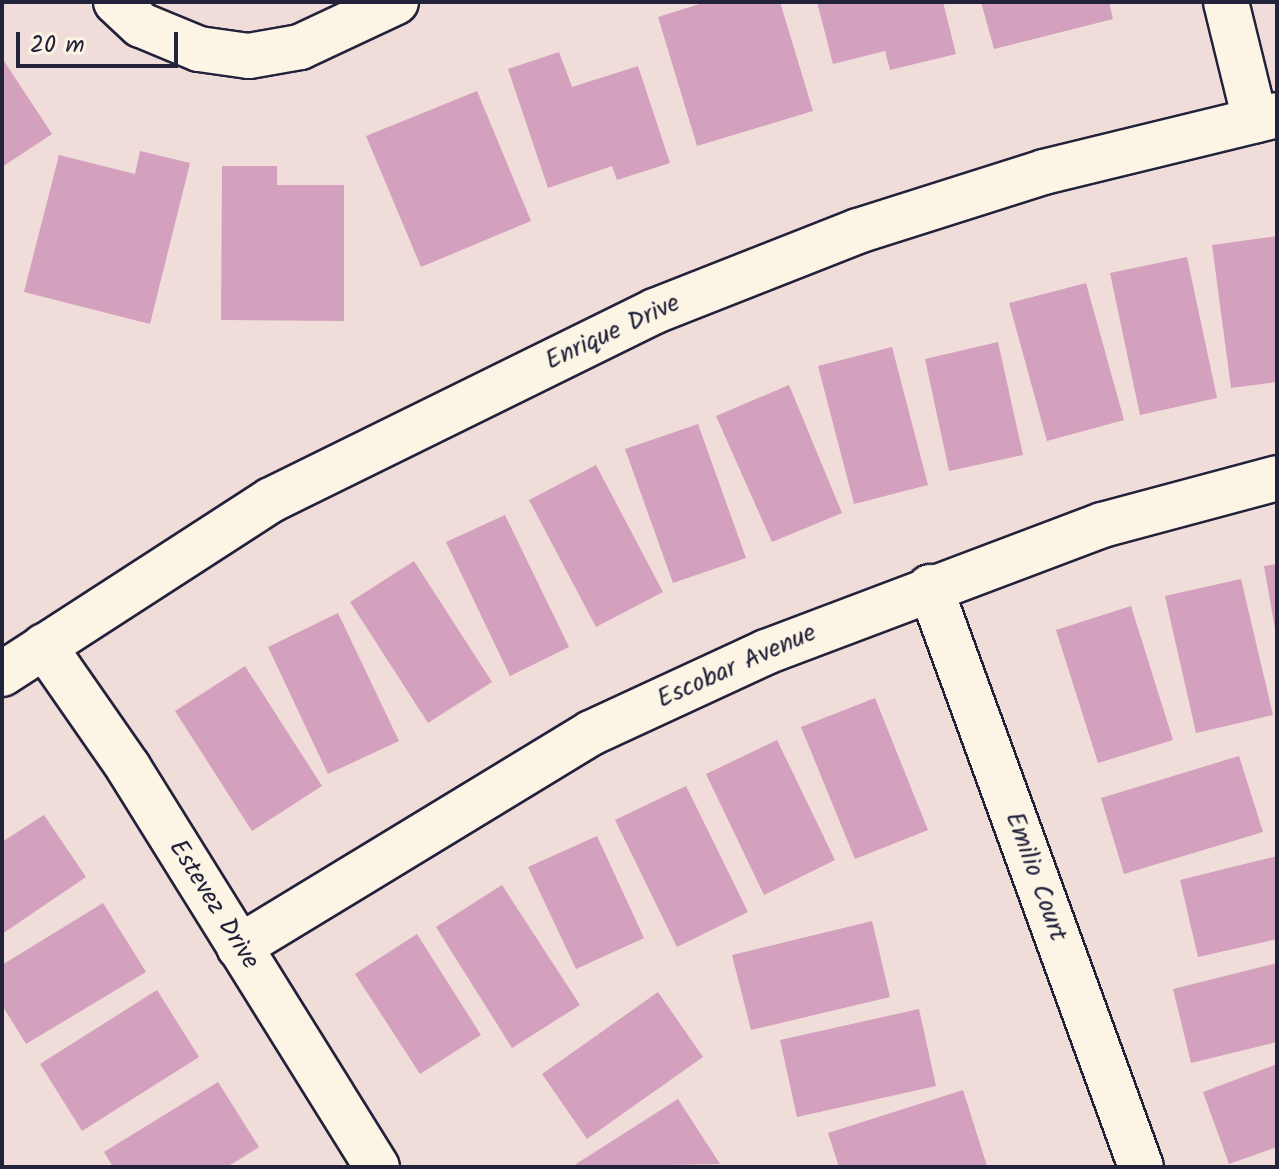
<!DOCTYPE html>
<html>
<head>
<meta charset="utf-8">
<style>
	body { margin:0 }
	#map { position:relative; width:1279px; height:1169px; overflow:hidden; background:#f0dcd9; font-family:Kalam,sans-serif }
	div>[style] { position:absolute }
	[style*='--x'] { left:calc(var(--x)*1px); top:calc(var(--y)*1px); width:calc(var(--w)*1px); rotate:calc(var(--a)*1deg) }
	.building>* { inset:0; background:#d3a1be }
	.roads { filter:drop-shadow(2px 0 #22223b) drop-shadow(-2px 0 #22223b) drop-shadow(0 2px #22223b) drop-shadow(0 -2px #22223b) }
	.minor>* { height:44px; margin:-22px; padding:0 22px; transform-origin:22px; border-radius:22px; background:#fcf5e5 }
	.tertiary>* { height:44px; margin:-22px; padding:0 22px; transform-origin:22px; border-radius:22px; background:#fcf5e5 }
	span { translate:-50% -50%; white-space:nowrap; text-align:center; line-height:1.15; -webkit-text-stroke:8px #fcf5e5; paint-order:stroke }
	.street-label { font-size:26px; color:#22223b }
	.frame { position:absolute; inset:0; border:4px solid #22223b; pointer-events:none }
	.scale { position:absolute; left:16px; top:32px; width:162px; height:36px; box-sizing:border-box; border:4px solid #22223b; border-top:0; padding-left:10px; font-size:24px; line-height:28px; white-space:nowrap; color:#22223b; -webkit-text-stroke:6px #fcf5e5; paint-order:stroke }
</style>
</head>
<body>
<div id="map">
	<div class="building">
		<div style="clip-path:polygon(706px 2px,780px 2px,813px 111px,697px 146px,658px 17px)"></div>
		<div style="clip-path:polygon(817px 2px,943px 2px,956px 54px,890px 70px,885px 51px,833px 64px)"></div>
		<div style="clip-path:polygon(981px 2px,1109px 2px,1113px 19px,994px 49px)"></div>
		<div style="clip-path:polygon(559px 52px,572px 87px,638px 66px,670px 163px,617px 180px,612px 166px,548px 188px,508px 69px)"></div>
		<div style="clip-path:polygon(2px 58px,52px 134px,2px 167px)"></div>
		<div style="clip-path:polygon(477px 91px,531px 221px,421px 267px,366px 136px)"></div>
		<div style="clip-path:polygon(140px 151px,190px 163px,150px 324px,24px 292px,59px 155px,135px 174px)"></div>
		<div style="clip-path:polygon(222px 166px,277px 166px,277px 185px,344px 185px,344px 321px,221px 320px)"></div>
		<div style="clip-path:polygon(1277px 236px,1277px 382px,1231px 388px,1212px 245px)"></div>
		<div style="clip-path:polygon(1187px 257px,1217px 398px,1140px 415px,1110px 273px)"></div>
		<div style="clip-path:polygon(1086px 283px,1124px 420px,1047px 441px,1009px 303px)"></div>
		<div style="clip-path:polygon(998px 342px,1023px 455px,949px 471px,925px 359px)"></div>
		<div style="clip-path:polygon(892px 347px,928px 485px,854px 504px,818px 366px)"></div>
		<div style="clip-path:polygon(789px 385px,842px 513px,772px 542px,716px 416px)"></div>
		<div style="clip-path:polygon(698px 424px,746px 558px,673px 583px,625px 449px)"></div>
		<div style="clip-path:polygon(596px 465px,663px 592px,596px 627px,529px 500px)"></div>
		<div style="clip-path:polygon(505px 515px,569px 647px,510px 676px,446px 542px)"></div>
		<div style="clip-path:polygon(414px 561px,492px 682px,428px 723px,350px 602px)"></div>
		<div style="clip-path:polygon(1277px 564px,1277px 629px,1275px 629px,1264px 566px)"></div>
		<div style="clip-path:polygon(1241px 579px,1273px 715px,1196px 733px,1165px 596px)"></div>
		<div style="clip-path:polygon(1131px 606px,1173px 740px,1098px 763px,1056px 630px)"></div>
		<div style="clip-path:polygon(338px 613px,399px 741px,328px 774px,268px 647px)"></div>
		<div style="clip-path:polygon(245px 666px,322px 786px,252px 831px,175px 711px)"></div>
		<div style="clip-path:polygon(875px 698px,928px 830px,855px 859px,801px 727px)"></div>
		<div style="clip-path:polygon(777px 740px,835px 860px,764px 895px,706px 774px)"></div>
		<div style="clip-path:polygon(1239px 756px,1263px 832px,1124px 874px,1101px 798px)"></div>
		<div style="clip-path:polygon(686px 786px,748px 912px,677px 947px,615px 820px)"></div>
		<div style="clip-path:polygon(44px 815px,86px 877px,2px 934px,2px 842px)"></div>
		<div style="clip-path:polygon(597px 836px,644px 938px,576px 969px,528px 867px)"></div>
		<div style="clip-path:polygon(1277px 856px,1277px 939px,1198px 957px,1180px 880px)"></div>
		<div style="clip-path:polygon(502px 885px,580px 1005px,512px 1048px,436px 927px)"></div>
		<div style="clip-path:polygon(103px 903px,146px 972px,26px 1044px,2px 1005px,2px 965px)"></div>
		<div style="clip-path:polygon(872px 921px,890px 997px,751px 1030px,732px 955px)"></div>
		<div style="clip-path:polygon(417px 934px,481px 1035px,420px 1074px,355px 974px)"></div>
		<div style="clip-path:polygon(1277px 963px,1277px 1042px,1191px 1063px,1173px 989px)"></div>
		<div style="clip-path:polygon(157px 990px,199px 1057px,82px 1131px,40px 1064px)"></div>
		<div style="clip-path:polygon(658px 992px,703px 1057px,587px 1139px,542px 1074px)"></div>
		<div style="clip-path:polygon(919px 1009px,936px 1086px,797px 1117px,780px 1040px)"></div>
		<div style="clip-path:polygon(1277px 1064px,1277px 1147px,1229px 1164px,1203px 1092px)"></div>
		<div style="clip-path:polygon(218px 1082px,259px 1147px,227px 1167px,113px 1167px,104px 1152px)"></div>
		<div style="clip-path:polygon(963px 1090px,987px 1166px,839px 1167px,828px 1133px)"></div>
		<div style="clip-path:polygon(678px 1099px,720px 1164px,578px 1167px,576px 1164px)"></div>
	</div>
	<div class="roads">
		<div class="minor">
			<div style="--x:116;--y:2;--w:34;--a:43"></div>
			<div style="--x:141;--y:25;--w:63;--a:22.5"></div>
			<div style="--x:199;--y:49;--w:50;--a:8"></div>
			<div style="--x:249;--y:56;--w:52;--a:-10"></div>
			<div style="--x:300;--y:47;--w:106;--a:-25.1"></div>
			<div style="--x:1226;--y:2;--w:122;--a:76.2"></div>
			<div style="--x:930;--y:587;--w:617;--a:70.01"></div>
			<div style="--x:44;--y:646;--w:147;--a:55.2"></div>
			<div style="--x:128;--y:767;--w:471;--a:58.1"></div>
			<div style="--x:239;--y:947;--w:412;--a:-31.3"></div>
			<div style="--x:591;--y:733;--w:193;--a:-24.8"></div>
			<div style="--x:766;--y:652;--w:359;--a:-20.7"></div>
			<div style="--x:1102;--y:525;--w:181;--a:-15"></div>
		</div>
		<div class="tertiary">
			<div style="--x:2;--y:674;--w:320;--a:-32.9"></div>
			<div style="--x:271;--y:500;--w:428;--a:-26.2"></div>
			<div style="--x:655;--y:311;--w:218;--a:-21.5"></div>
			<div style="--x:858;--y:231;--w:195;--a:-17.6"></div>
			<div style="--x:1044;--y:172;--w:240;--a:-13.7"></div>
		</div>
	</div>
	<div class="street-label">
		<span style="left:613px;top:333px;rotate:-25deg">Enrique Drive</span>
		<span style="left:737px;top:667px;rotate:-24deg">Escobar Avenue</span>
		<span style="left:1035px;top:877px;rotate:70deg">Emilio Court</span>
		<span style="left:213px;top:905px;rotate:58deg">Estevez Drive</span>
	</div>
	<div class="frame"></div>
	<div class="scale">20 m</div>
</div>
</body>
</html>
